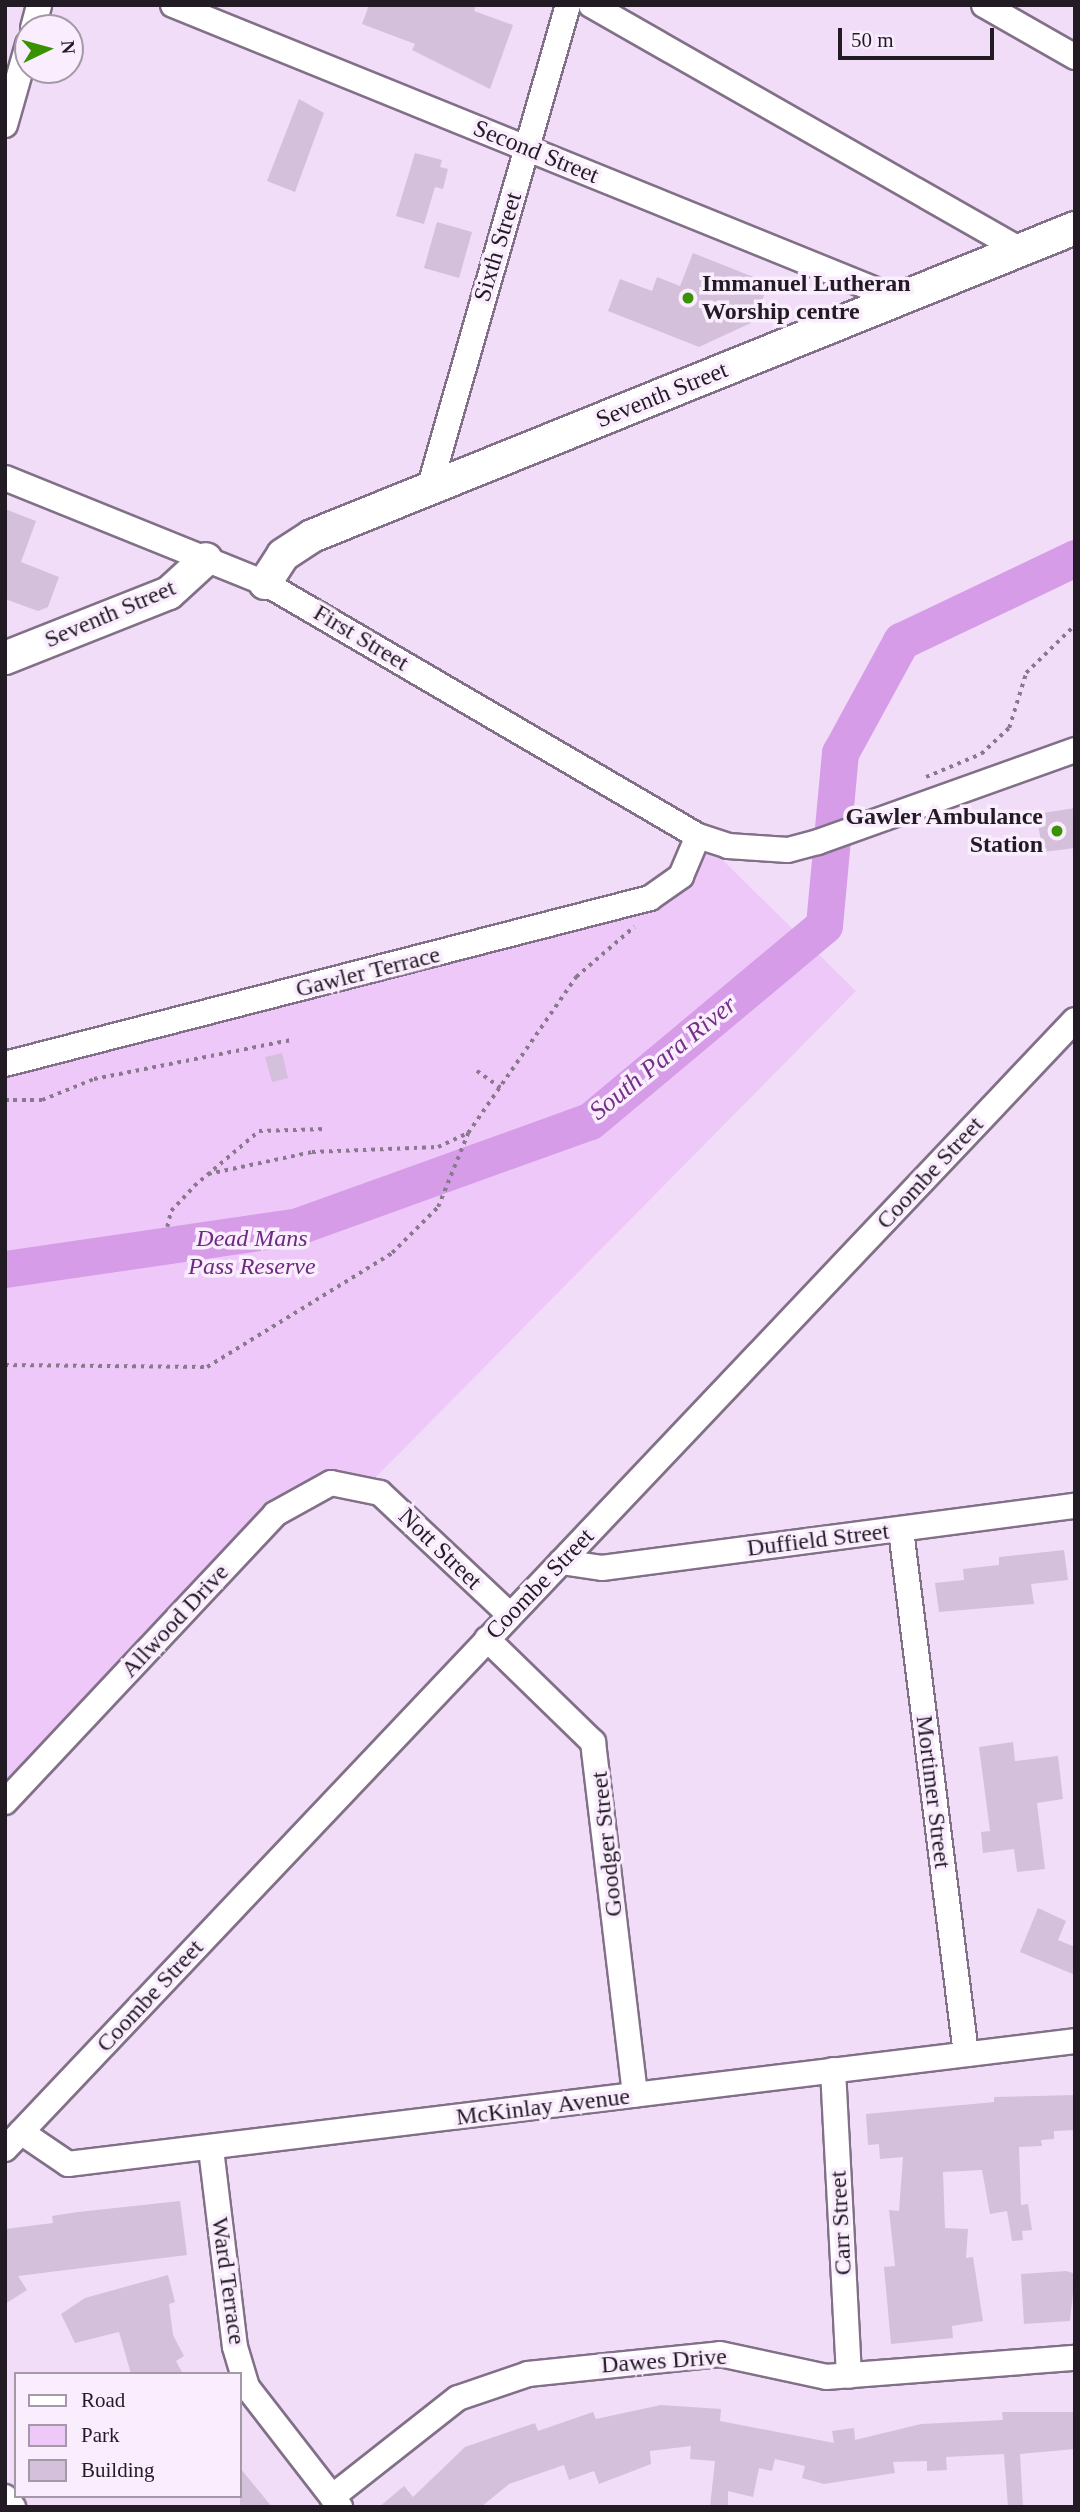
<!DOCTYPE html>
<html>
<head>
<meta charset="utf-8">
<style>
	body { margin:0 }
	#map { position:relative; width:1080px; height:2512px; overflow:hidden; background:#f1ddf8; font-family:"Times New Roman",serif }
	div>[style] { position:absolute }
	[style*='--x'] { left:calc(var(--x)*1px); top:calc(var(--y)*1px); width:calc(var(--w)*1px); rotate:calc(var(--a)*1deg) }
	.green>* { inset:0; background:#eec8f9 }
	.river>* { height:37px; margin:-18.5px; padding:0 18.5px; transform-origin:18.5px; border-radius:18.5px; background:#d69ce7 }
	.building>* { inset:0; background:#d4c0da }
	.path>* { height:3.5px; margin-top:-1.75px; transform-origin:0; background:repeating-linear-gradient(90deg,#887a8c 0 3.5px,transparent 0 8.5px) }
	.roads { filter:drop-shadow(2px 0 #827088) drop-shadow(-2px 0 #827088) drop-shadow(0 2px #827088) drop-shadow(0 -2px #827088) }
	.minor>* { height:24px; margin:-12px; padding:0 12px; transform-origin:12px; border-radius:12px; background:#fff }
	.major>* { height:32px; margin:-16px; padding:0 16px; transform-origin:16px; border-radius:16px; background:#fff }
	.dots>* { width:19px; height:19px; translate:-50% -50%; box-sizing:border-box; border:4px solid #faedfe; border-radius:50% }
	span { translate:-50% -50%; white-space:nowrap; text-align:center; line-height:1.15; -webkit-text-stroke:7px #faedfe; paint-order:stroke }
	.street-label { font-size:24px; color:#221b24 }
	.poi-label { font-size:24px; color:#221b24; font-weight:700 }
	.left { translate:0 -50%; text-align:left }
	.right { translate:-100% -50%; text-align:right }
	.park-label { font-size:24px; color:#6e2980; font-style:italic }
	.water-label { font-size:26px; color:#742f87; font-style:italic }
	.frame { position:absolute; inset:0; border:7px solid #221b24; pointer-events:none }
	.legend { position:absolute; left:14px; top:2372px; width:228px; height:126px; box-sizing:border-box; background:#faedfe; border:2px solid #a499a7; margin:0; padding:9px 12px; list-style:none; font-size:21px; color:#221b24 }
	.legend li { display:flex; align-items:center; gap:14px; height:35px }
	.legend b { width:35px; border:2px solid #a499a7 }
	.north { position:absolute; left:14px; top:14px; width:70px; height:70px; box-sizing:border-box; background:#faedfe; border:2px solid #a499a7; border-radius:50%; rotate:85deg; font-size:19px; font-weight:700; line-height:28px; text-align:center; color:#221b24 }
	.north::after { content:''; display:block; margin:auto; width:24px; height:32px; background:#399202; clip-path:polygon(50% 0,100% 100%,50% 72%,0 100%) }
	.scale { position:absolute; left:838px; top:28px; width:156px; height:32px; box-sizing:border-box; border:4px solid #221b24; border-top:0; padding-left:9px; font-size:21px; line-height:24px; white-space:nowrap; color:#221b24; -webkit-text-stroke:5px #faedfe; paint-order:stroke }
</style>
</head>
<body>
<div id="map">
	<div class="green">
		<div style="clip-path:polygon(698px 836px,856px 991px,367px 1486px,311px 1491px,5px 1802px,5px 1064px,650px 898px)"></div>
	</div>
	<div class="river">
		<div style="--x:5;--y:1269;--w:296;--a:-8.3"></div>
		<div style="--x:298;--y:1226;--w:310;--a:-19.8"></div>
		<div style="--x:590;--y:1121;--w:305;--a:-39.9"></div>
		<div style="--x:824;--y:925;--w:173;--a:-84.7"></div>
		<div style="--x:840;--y:753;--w:128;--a:-61.4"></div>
		<div style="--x:901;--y:641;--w:193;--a:-25.5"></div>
	</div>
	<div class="building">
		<div style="clip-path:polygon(369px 5px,476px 5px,474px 11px,513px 25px,490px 89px,412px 50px,415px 44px,362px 24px)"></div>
		<div style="clip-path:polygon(299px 99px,324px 113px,295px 192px,267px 181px)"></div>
		<div style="clip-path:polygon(415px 153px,442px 160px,440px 167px,448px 169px,443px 189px,435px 187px,424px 224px,396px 216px)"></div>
		<div style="clip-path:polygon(437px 222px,472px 232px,459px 278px,424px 268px)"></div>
		<div style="clip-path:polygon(693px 253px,761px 280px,757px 290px,765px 293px,753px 322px,699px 347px,608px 311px,620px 279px,652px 291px,657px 277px,680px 286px)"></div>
		<div style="clip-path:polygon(5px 509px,36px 521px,21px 562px,59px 577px,48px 607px,38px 611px,5px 599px)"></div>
		<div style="clip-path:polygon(1075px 808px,1075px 848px,1043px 852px,1036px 814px)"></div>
		<div style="clip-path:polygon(282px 1053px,288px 1078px,272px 1082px,265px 1057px)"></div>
		<div style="clip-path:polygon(1064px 1550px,1068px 1580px,1031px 1584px,1034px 1604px,939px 1612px,935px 1583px,964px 1580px,963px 1569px,999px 1565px,999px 1557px)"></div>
		<div style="clip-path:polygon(1013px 1742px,1015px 1761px,1058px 1756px,1063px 1799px,1037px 1803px,1045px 1869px,1017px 1872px,1014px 1849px,983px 1853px,981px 1832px,990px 1831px,979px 1747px)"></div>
		<div style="clip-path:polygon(1038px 1908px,1066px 1921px,1058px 1940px,1075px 1947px,1075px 1975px,1020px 1952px)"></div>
		<div style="clip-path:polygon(1075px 2095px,1075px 2130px,1054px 2131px,1054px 2139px,1041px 2140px,1042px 2146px,1019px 2147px,1021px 2205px,1028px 2204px,1032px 2230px,1022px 2231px,1023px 2240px,1012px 2241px,1007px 2211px,990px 2214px,982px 2170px,943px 2172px,945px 2228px,968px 2229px,966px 2258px,973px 2257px,983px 2321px,952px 2326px,953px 2338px,891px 2344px,884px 2267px,895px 2266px,889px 2210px,899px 2211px,903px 2157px,880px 2159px,879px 2144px,868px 2145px,866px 2114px,994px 2102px,994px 2097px)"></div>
		<div style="clip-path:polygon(180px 2201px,187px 2255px,18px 2276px,27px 2290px,5px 2304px,5px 2229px,53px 2223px,52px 2216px,78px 2212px)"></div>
		<div style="clip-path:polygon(1067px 2271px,1075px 2274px,1070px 2321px,1024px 2324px,1021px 2274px)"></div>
		<div style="clip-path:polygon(168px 2275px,175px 2302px,169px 2304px,173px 2335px,184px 2356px,176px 2361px,183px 2374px,131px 2374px,119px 2332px,75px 2343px,61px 2314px,85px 2298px)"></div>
		<div style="clip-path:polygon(661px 2405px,721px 2409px,720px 2421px,834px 2443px,832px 2431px,854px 2428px,855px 2440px,921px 2424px,1003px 2420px,1002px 2412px,1075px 2412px,1075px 2449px,1020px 2454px,1023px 2507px,1008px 2507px,1004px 2454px,946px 2457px,947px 2470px,927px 2471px,927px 2461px,893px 2462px,895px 2473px,824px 2484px,802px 2478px,805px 2466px,775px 2459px,772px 2471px,759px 2468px,753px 2497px,728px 2491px,728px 2507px,710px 2507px,715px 2461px,690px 2459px,691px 2446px,650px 2451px,651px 2464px,599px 2484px,594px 2471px,569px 2480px,564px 2465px,509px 2484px,481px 2507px,379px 2507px,404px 2486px,413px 2497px,465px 2447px,535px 2423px,538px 2431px,593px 2412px,596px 2419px)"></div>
		<div style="clip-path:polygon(240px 2468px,272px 2507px,240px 2507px)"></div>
	</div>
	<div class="path">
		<div style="--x:926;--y:777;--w:60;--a:-22.7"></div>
		<div style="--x:981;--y:754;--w:38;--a:-43"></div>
		<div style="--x:1009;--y:728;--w:58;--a:-72.8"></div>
		<div style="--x:1026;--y:673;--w:69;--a:-44.4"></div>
		<div style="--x:477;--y:1071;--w:29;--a:35"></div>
		<div style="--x:5;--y:1100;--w:37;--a:0"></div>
		<div style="--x:42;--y:1100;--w:56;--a:-22"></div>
		<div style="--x:94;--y:1079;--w:201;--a:-11.2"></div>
		<div style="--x:208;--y:1174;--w:106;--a:-11.9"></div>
		<div style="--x:312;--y:1152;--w:126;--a:-2.3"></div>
		<div style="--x:438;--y:1147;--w:31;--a:-25"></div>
		<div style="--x:167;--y:1227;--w:16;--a:-76"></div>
		<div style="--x:171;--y:1211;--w:34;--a:-47"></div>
		<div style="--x:194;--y:1186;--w:85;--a:-40.2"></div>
		<div style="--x:259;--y:1131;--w:67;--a:-1.7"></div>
		<div style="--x:5;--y:1365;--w:202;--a:0.6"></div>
		<div style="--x:207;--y:1367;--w:217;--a:-31.6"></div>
		<div style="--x:392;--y:1253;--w:65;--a:-45"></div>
		<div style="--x:438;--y:1207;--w:80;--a:-67.9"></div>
		<div style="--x:468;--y:1133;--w:190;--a:-55.3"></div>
		<div style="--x:576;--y:977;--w:77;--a:-40.8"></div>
	</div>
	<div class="roads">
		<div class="minor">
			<div style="--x:173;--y:5;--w:782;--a:22.07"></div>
			<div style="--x:591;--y:5;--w:494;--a:29.7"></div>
			<div style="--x:984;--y:5;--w:105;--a:29.7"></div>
			<div style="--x:33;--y:28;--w:24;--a:-75"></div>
			<div style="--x:5;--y:125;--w:84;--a:-74.1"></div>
			<div style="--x:5;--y:478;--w:280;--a:22"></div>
			<div style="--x:265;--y:583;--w:501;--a:30.3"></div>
			<div style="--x:698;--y:836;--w:32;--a:18"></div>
			<div style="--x:728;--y:846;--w:60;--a:3.8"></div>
			<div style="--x:788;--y:850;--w:31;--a:-15"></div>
			<div style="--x:818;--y:842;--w:273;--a:-19.7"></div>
			<div style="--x:429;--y:489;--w:504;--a:-73.98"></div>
			<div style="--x:5;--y:1064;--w:666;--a:-14.43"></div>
			<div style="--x:650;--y:898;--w:38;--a:-35"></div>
			<div style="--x:681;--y:876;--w:43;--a:-67"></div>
			<div style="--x:901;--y:1530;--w:528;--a:82.93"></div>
			<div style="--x:561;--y:1562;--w:41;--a:8.3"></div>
			<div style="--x:602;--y:1568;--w:477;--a:-7.5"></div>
			<div style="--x:487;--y:1639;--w:148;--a:44.2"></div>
			<div style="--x:593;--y:1742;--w:355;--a:83.2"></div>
			<div style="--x:5;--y:1802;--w:395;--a:-46.8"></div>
			<div style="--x:275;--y:1514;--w:64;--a:-29"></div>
			<div style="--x:331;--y:1483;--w:50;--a:11.5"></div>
			<div style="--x:380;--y:1493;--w:178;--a:43.2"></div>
			<div style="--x:833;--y:2070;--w:306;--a:87"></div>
			<div style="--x:21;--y:2132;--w:57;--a:34.2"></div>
			<div style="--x:68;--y:2164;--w:1014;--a:-6.96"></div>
			<div style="--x:5;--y:2149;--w:1555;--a:-46.54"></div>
			<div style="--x:211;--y:2149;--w:199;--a:83.1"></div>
			<div style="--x:235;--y:2347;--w:42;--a:73.3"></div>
			<div style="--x:247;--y:2387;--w:152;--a:52.2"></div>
			<div style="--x:5;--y:2497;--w:13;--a:51"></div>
			<div style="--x:332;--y:2497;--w:160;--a:-38.2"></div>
			<div style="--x:458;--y:2398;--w:74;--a:-18.9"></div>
			<div style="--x:528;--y:2374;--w:193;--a:-5.9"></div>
			<div style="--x:720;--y:2354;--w:108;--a:12.2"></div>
			<div style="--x:826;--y:2377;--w:250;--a:-4.4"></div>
		</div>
		<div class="major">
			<div style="--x:265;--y:583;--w:33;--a:-57"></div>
			<div style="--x:283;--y:555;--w:35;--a:-33"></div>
			<div style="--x:312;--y:536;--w:823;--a:-21.98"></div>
			<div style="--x:5;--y:658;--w:176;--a:-21.6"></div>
			<div style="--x:169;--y:593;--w:50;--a:-42.6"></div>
		</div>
	</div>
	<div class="dots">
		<div style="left:688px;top:298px;background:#399202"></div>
		<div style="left:1057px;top:831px;background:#399202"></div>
	</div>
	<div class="street-label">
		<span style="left:536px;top:152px;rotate:22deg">Second Street</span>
		<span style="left:498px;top:247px;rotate:-73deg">Sixth Street</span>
		<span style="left:662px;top:395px;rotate:-22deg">Seventh Street</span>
		<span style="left:110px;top:614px;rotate:-23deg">Seventh Street</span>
		<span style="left:361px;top:638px;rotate:31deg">First Street</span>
		<span style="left:368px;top:972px;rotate:-14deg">Gawler Terrace</span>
		<span style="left:930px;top:1173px;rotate:-47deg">Coombe Street</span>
		<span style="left:818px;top:1540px;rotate:-7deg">Duffield Street</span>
		<span style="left:440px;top:1549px;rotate:44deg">Nott Street</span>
		<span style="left:540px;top:1584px;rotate:-46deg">Coombe Street</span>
		<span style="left:175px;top:1621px;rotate:-47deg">Allwood Drive</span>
		<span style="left:933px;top:1792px;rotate:83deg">Mortimer Street</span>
		<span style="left:607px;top:1844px;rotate:-96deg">Goodger Street</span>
		<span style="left:150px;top:1996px;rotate:-47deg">Coombe Street</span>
		<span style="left:543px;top:2107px;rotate:-7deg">McKinlay Avenue</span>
		<span style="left:841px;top:2223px;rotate:-93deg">Carr Street</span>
		<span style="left:228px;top:2281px;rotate:82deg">Ward Terrace</span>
		<span style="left:664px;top:2361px;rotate:-4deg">Dawes Drive</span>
	</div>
	<div class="poi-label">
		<span class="left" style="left:702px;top:298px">Immanuel Lutheran<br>Worship centre</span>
		<span class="right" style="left:1043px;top:831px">Gawler Ambulance<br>Station</span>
	</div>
	<div class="park-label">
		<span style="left:252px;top:1253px">Dead Mans<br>Pass Reserve</span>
	</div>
	<div class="water-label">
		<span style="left:663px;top:1058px;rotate:-39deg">South Para River</span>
	</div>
	<div class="frame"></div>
	<ul class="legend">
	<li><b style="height:9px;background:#fff"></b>Road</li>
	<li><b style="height:19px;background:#eec8f9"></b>Park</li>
	<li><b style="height:19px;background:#d4c0da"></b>Building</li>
	</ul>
	<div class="north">N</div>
	<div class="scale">50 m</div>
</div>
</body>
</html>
